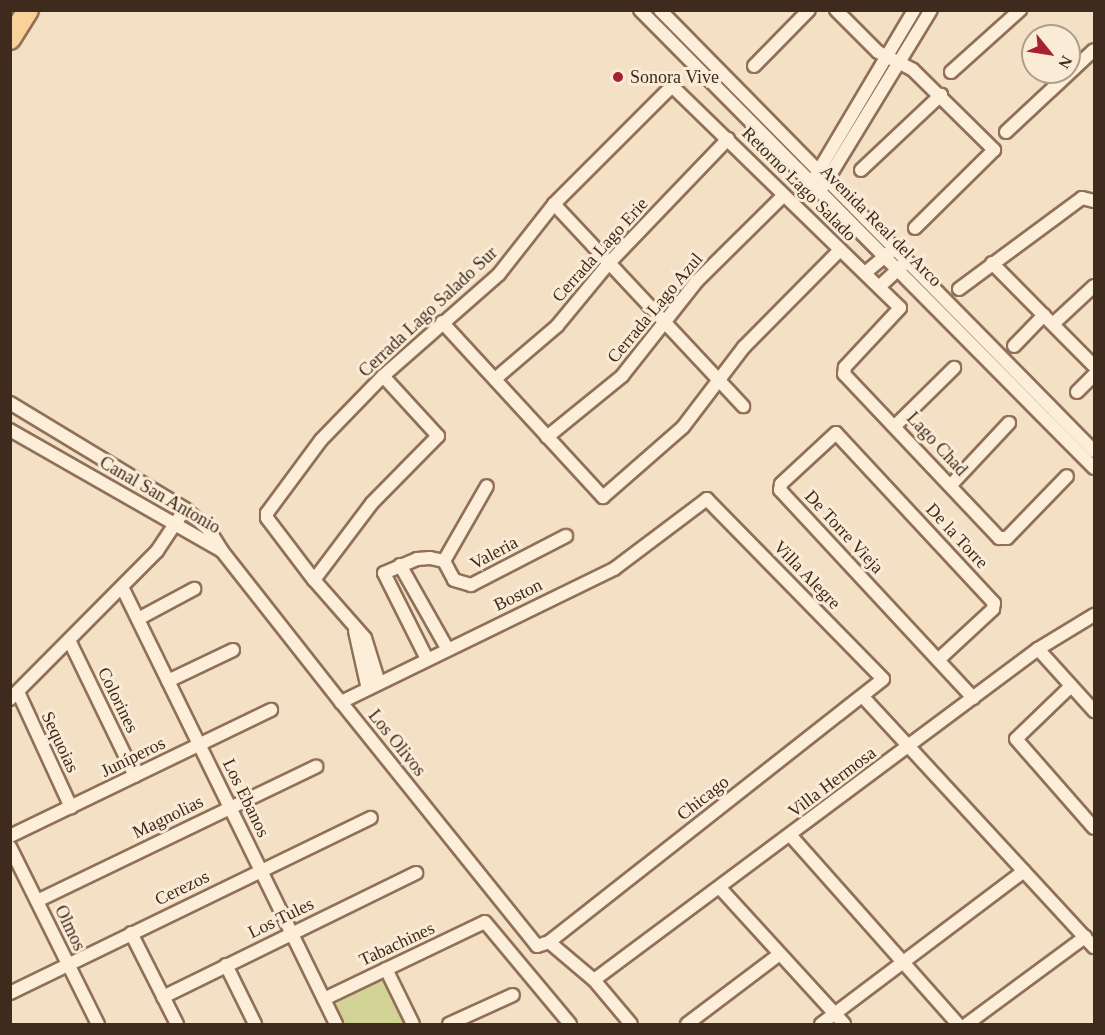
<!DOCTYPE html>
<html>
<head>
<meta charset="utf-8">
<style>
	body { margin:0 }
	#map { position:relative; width:1105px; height:1035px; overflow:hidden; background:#f3e0c5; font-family:"Times New Roman",serif }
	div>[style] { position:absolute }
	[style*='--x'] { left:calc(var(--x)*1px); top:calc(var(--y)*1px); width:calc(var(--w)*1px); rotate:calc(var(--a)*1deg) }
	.green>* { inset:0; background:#d3d397 }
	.roads { filter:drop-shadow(2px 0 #917058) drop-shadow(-2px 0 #917058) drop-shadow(0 2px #917058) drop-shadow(0 -2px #917058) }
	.minor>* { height:12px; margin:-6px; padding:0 6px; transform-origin:6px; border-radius:6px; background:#fceed9 }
	.primary>* { height:20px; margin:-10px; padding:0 10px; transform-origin:10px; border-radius:10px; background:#fad199 }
	.dots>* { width:16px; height:16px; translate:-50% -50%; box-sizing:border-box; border:3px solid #f9ebd5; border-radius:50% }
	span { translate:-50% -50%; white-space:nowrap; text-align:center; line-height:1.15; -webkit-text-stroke:6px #f9ebd5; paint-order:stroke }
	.poi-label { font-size:18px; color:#3f2a1e }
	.left { translate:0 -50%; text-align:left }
	.street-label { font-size:18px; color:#3f2a1e }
	.frame { position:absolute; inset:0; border:12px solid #3f2a1e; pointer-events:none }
	.north { position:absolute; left:1021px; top:24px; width:60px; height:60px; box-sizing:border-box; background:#f9ebd5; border:2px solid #af9e8c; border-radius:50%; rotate:120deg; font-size:16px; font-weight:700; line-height:24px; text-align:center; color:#3f2a1e }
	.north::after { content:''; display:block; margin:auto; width:21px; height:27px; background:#a72131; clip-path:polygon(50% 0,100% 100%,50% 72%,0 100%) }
</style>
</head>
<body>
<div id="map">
	<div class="green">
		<div style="clip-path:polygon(385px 978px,408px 1024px,344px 1024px,334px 1004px)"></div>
	</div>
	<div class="roads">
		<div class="minor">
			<div style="--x:640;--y:10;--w:645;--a:45.25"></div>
			<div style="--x:660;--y:10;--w:619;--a:45.46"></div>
			<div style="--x:836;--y:10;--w:59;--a:45"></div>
			<div style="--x:878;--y:52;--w:39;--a:27"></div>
			<div style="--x:913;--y:70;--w:114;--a:44.6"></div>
			<div style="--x:994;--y:150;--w:111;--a:135.4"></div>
			<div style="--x:754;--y:66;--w:78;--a:-45.5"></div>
			<div style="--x:951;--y:72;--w:93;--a:-41.9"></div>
			<div style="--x:1006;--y:132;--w:120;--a:-43"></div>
			<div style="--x:861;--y:170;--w:110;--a:-43.2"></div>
			<div style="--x:815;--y:177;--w:194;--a:-59.3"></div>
			<div style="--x:824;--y:185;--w:205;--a:-58.6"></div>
			<div style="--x:554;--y:204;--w:277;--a:46.9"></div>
			<div style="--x:992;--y:263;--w:145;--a:45.3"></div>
			<div style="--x:865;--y:273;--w:33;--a:-40"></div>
			<div style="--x:879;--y:287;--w:33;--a:-43"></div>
			<div style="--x:959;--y:289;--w:153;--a:-36.5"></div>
			<div style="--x:1082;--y:198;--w:12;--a:14"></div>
			<div style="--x:442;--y:322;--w:238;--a:47.4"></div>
			<div style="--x:603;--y:497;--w:106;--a:-41.2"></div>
			<div style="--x:683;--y:427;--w:101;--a:-52.7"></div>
			<div style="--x:744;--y:347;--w:136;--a:-45.3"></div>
			<div style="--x:1053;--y:324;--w:56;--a:-42.8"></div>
			<div style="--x:1014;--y:346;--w:43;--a:-45.9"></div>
			<div style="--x:495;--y:379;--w:82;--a:-40.5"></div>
			<div style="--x:557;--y:326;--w:82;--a:-50.5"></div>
			<div style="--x:609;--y:263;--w:172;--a:-46.2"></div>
			<div style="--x:1077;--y:392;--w:24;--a:-45"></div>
			<div style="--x:10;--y:403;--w:205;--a:31.2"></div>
			<div style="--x:185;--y:509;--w:32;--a:41"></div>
			<div style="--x:209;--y:530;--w:25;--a:58"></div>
			<div style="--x:222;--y:551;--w:244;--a:-150.3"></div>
			<div style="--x:895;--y:426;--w:83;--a:-44.5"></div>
			<div style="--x:547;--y:437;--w:97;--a:-39.1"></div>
			<div style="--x:622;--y:376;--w:121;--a:-51.7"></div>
			<div style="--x:697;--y:281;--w:122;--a:-44.7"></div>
			<div style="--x:951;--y:485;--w:85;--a:-46.9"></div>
			<div style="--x:222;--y:551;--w:192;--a:51.8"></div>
			<div style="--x:341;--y:702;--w:313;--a:51.2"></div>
			<div style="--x:537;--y:946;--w:13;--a:-18"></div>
			<div style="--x:549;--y:942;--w:425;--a:-38.2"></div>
			<div style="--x:883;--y:679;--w:252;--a:-134.4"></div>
			<div style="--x:707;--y:499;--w:116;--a:143"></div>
			<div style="--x:614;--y:569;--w:304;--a:154"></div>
			<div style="--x:444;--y:561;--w:86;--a:-60.2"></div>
			<div style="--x:400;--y:565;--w:95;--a:60.5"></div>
			<div style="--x:314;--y:580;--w:96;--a:-53"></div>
			<div style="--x:372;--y:503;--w:94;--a:-45.4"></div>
			<div style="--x:438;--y:436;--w:81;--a:-132.5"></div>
			<div style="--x:122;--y:587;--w:487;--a:63.9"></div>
			<div style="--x:138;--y:619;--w:64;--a:-28.2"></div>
			<div style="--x:355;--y:631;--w:59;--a:77.4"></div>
			<div style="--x:69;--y:640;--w:151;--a:64.1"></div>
			<div style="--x:1038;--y:649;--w:84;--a:47.9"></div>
			<div style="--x:427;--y:659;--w:96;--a:-116.6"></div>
			<div style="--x:384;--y:573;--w:36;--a:-23"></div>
			<div style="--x:417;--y:559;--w:13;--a:-4"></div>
			<div style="--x:430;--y:558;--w:14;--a:12"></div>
			<div style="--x:444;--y:561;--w:21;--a:62"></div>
			<div style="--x:454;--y:580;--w:18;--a:16"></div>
			<div style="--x:471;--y:585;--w:107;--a:-27.3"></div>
			<div style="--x:938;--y:660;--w:75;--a:-42.8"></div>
			<div style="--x:993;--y:609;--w:6;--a:-81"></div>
			<div style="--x:994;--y:603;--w:232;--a:-132.9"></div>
			<div style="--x:836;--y:433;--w:75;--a:137.2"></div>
			<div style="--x:781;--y:484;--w:6;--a:99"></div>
			<div style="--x:780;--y:490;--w:284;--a:47.1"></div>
			<div style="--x:168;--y:681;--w:72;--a:-25.5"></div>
			<div style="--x:379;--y:683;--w:47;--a:-107.3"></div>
			<div style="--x:365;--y:638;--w:77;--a:-131.3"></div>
			<div style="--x:314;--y:580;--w:78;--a:-127.2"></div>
			<div style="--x:267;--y:518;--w:5;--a:-90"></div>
			<div style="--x:267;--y:513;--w:91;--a:-53.5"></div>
			<div style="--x:321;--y:440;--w:89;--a:-45.9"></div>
			<div style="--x:383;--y:376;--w:154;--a:-41.3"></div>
			<div style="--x:499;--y:274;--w:89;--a:-51.8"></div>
			<div style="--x:554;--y:204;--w:167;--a:-45"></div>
			<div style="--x:672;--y:86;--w:318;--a:44.2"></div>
			<div style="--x:900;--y:308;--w:81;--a:133"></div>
			<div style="--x:845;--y:367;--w:7;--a:98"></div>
			<div style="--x:844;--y:374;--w:226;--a:46.6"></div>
			<div style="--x:999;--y:538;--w:8;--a:0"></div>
			<div style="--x:1007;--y:538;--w:86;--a:-45.9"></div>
			<div style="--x:1071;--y:686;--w:76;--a:136.1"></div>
			<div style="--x:1016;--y:739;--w:118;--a:48.8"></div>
			<div style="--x:18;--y:692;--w:127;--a:65.3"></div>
			<div style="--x:864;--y:698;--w:339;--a:47.3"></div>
			<div style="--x:10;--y:699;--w:209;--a:-45.2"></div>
			<div style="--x:157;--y:551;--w:50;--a:-56.3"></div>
			<div style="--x:10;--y:836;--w:290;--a:-25.8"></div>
			<div style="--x:791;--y:836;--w:251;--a:48.4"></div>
			<div style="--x:10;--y:847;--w:198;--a:63.6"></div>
			<div style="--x:720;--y:888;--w:184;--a:47.6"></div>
			<div style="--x:37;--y:901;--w:310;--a:-25.7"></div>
			<div style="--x:131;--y:933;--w:102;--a:63.2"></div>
			<div style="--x:549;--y:942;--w:59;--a:40.2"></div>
			<div style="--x:594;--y:980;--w:57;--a:49.9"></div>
			<div style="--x:226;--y:965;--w:66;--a:63.8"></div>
			<div style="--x:386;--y:969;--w:61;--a:63.9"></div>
			<div style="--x:594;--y:980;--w:554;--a:-36.7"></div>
			<div style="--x:1038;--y:649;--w:66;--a:-31.3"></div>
			<div style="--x:10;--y:993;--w:401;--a:-25.9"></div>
			<div style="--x:163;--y:997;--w:282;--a:-26.1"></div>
			<div style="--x:324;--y:999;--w:178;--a:-25.6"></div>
			<div style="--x:485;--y:922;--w:133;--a:50.2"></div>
			<div style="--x:449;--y:1024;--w:70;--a:-24.4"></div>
			<div style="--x:687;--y:1024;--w:116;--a:-37"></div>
			<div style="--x:821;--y:1024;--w:254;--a:-37"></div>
			<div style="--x:967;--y:1024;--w:147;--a:-36.4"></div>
		</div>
		<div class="primary">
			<div style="--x:10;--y:39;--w:34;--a:-58"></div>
		</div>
	</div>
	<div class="dots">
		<div style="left:618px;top:77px;background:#a72131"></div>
	</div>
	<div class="poi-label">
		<span class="left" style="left:630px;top:77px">Sonora Vive</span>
	</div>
	<div class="street-label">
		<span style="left:799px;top:184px;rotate:45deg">Retorno Lago Salado</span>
		<span style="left:881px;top:226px;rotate:45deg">Avenida Real del Arco</span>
		<span style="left:600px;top:250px;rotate:-48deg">Cerrada Lago Erie</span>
		<span style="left:655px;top:308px;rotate:-50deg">Cerrada Lago Azul</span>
		<span style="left:428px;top:312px;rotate:-43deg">Cerrada Lago Salado Sur</span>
		<span style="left:937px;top:444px;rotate:47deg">Lago Chad</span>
		<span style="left:160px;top:495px;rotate:30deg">Canal San Antonio</span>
		<span style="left:844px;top:532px;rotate:47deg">De Torre Vieja</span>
		<span style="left:957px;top:536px;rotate:47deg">De la Torre</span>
		<span style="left:494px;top:553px;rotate:-28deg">Valeria</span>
		<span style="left:807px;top:575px;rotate:46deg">Villa Alegre</span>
		<span style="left:518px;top:595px;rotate:-26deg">Boston</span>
		<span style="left:118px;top:700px;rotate:64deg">Colorines</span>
		<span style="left:60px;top:742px;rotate:65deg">Sequoias</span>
		<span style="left:397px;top:743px;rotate:51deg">Los Olivos</span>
		<span style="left:133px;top:757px;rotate:-26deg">Juníperos</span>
		<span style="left:832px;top:782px;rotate:-37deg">Villa Hermosa</span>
		<span style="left:246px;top:798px;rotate:64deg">Los Ebanos</span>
		<span style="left:703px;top:798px;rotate:-38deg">Chicago</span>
		<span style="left:168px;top:817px;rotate:-26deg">Magnolias</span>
		<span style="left:182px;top:888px;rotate:-26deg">Cerezos</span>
		<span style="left:281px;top:918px;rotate:-26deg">Los Tules</span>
		<span style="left:70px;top:928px;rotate:64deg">Olmos</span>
		<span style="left:397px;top:944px;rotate:-25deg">Tabachines</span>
	</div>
	<div class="frame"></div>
	<div class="north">N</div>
</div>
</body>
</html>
